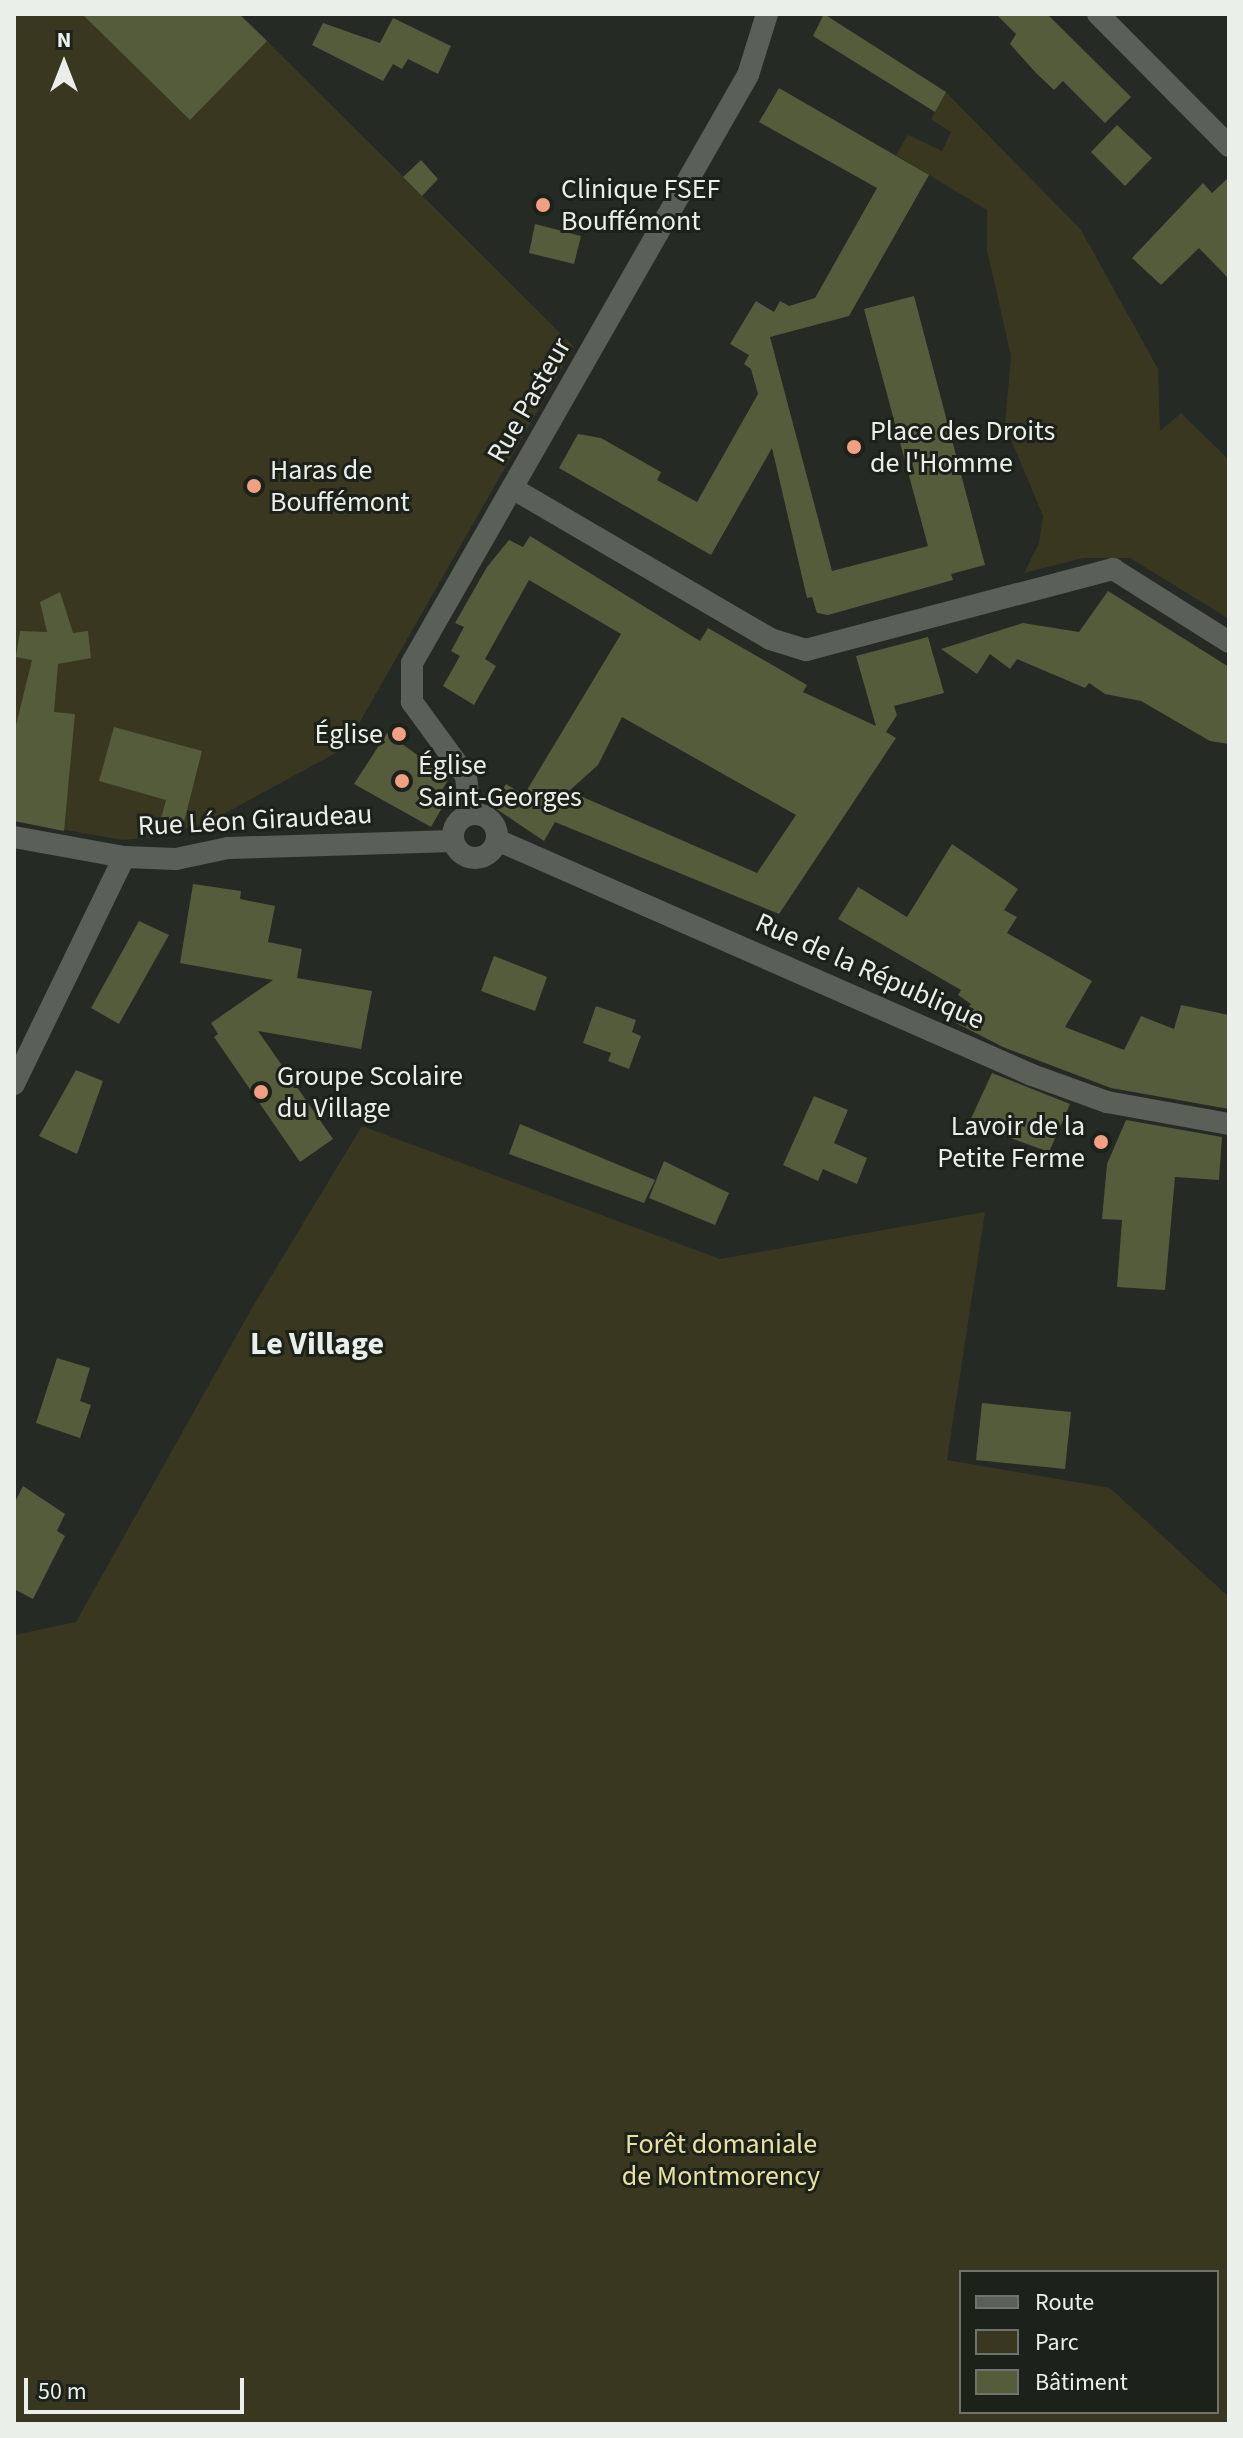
<!DOCTYPE html>
<html>
<head>
<meta charset="utf-8">
<style>
	body { margin:0 }
	#map { position:relative; width:1243px; height:2438px; overflow:hidden; background:#252a24; font-family:"Source Sans 3",sans-serif }
	div>[style] { position:absolute }
	[style*='--x'] { left:calc(var(--x)*1px); top:calc(var(--y)*1px); width:calc(var(--w)*1px); rotate:calc(var(--a)*1deg) }
	.green>* { inset:0; background:#3a3720 }
	.building>* { inset:0; background:#545c3c }
	.minor>* { height:22px; margin:-11px; padding:0 11px; transform-origin:11px; border-radius:11px; background:#5a6058 }
	.tertiary>* { height:22px; margin:-11px; padding:0 11px; transform-origin:11px; border-radius:11px; background:#5a6058 }
	.tertiary>.ring { margin:-11px; padding:0; box-sizing:content-box; background:none; border:22px solid #5a6058; border-radius:50% }
	.dots>* { width:22px; height:22px; translate:-50% -50%; box-sizing:border-box; border:4px solid #1c211a; border-radius:50% }
	span { translate:-50% -50%; white-space:nowrap; text-align:center; line-height:1.15; -webkit-text-stroke:6px #1c211a; paint-order:stroke }
	.poi-label { font-size:28px; color:#ebefea }
	.left { translate:0 -50%; text-align:left }
	.right { translate:-100% -50%; text-align:right }
	.street-label { font-size:28px; color:#ebefea }
	.park-label { font-size:28px; color:#eae0a1 }
	.quarter-label { font-size:32px; color:#ebefea; font-weight:700 }
	.frame { position:absolute; inset:0; border:16px solid #ebefea; pointer-events:none }
	.legend { position:absolute; left:959px; top:2270px; width:260px; height:144px; box-sizing:border-box; background:#1c211a; border:2px solid #6f736d; margin:0; padding:10px 14px; list-style:none; font-size:24px; color:#ebefea }
	.legend li { display:flex; align-items:center; gap:16px; height:40px }
	.legend b { width:40px; border:2px solid #6f736d }
	.north { position:absolute; left:24px; top:24px; width:80px; height:80px; -webkit-text-stroke:6px #1c211a; paint-order:stroke; rotate:0deg; font-size:22px; font-weight:700; line-height:32px; text-align:center; color:#ebefea }
	.north::after { content:''; display:block; margin:auto; width:28px; height:36px; background:#ebefea; clip-path:polygon(50% 0,100% 100%,50% 72%,0 100%) }
	.scale { position:absolute; left:24px; top:2378px; width:220px; height:36px; box-sizing:border-box; border:4px solid #ebefea; border-top:0; padding-left:10px; font-size:24px; line-height:28px; white-space:nowrap; color:#ebefea; -webkit-text-stroke:6px #1c211a; paint-order:stroke }
</style>
</head>
<body>
<div id="map">
	<div class="green">
		<div style="clip-path:polygon(14px 14px,240px 14px,574px 347px,345px 748px,209px 822px,156px 837px,123px 840px,14px 821px)"></div>
		<div style="clip-path:polygon(945px 91px,1081px 230px,1158px 369px,1160px 431px,1181px 413px,1229px 460px,1229px 619px,1130px 558px,1083px 558px,1024px 573px,1039px 543px,1043px 516px,1005px 425px,1011px 356px,987px 250px,987px 210px,896px 155px,908px 135px,942px 151px,951px 132px,931px 119px)"></div>
		<div style="clip-path:polygon(evenodd,362px 1126px,720px 1259px,985px 1212px,947px 1460px,1110px 1488px,1229px 1597px,1229px 2424px,14px 2424px,14px 1635px,76px 1622px,252px 1308px,362px 1126px,1217px 2272px,1217px 2412px,961px 2412px,961px 2272px,1217px 2272px)"></div>
	</div>
	<div class="building">
		<div style="clip-path:polygon(82px 14px,239px 14px,267px 41px,190px 120px)"></div>
		<div style="clip-path:polygon(824px 14px,946px 92px,935px 112px,813px 36px)"></div>
		<div style="clip-path:polygon(996px 14px,1047px 14px,1131px 97px,1105px 123px,1063px 81px,1054px 90px,1036px 73px,1010px 44px,1016px 34px)"></div>
		<div style="clip-path:polygon(393px 18px,451px 46px,438px 74px,408px 59px,402px 69px,393px 64px,383px 81px,312px 45px,323px 23px,380px 43px)"></div>
		<div style="clip-path:polygon(779px 88px,929px 175px,849px 316px,770px 337px,832px 571px,928px 546px,864px 309px,914px 296px,985px 565px,951px 574px,953px 580px,828px 615px,817px 613px,812px 597px,807px 598px,772px 448px,711px 555px,559px 468px,578px 434px,601px 438px,661px 472px,657px 480px,697px 502px,758px 394px,751px 369px,744px 364px,749px 355px,730px 344px,756px 301px,774px 312px,780px 301px,789px 306px,815px 298px,877px 188px,759px 122px)"></div>
		<div style="clip-path:polygon(1117px 125px,1152px 158px,1125px 186px,1091px 152px)"></div>
		<div style="clip-path:polygon(421px 160px,438px 179px,422px 196px,403px 177px)"></div>
		<div style="clip-path:polygon(1229px 177px,1229px 279px,1199px 248px,1161px 285px,1132px 258px,1203px 183px,1212px 193px)"></div>
		<div style="clip-path:polygon(535px 224px,581px 236px,574px 264px,529px 253px)"></div>
		<div style="clip-path:polygon(evenodd,530px 536px,700px 641px,708px 628px,807px 685px,803px 692px,876px 726px,856px 656px,928px 637px,944px 693px,894px 706px,897px 715px,886px 732px,896px 738px,779px 914px,555px 822px,544px 841px,492px 806px,506px 784px,524px 795px,621px 634px,529px 580px,485px 659px,496px 666px,474px 705px,443px 686px,460px 656px,451px 651px,464px 627px,455px 623px,487px 567px,509px 540px,523px 547px,530px 536px,622px 717px,796px 815px,757px 873px,569px 791px,598px 765px,622px 717px)"></div>
		<div style="clip-path:polygon(1108px 591px,1229px 667px,1229px 744px,1210px 741px,1141px 701px,1105px 694px,1089px 683px,1085px 688px,1017px 659px,1010px 669px,990px 654px,977px 674px,941px 649px,1023px 623px,1079px 632px)"></div>
		<div style="clip-path:polygon(60px 592px,73px 633px,88px 631px,91px 658px,58px 664px,54px 712px,75px 714px,64px 831px,14px 821px,14px 733px,32px 660px,16px 657px,20px 631px,47px 632px,40px 602px)"></div>
		<div style="clip-path:polygon(114px 727px,202px 751px,182px 830px,156px 837px,166px 800px,99px 781px)"></div>
		<div style="clip-path:polygon(387px 733px,449px 778px,441px 792px,447px 799px,431px 827px,354px 784px)"></div>
		<div style="clip-path:polygon(952px 844px,1018px 889px,1004px 910px,1017px 917px,1007px 933px,1092px 981px,1065px 1027px,1124px 1050px,1141px 1016px,1174px 1029px,1181px 1005px,1229px 1015px,1229px 1109px,1111px 1088px,1003px 1047px,956px 1023px,971px 1004px,958px 995px,961px 990px,838px 919px,858px 887px,907px 917px)"></div>
		<div style="clip-path:polygon(193px 884px,241px 891px,240px 899px,275px 906px,268px 942px,302px 949px,297px 978px,372px 991px,361px 1049px,258px 1031px,333px 1139px,300px 1162px,214px 1037px,218px 1034px,211px 1023px,273px 980px,180px 963px)"></div>
		<div style="clip-path:polygon(139px 921px,169px 935px,119px 1024px,91px 1008px)"></div>
		<div style="clip-path:polygon(494px 956px,547px 977px,535px 1011px,481px 991px)"></div>
		<div style="clip-path:polygon(596px 1006px,636px 1020px,632px 1032px,641px 1036px,629px 1069px,608px 1061px,611px 1053px,583px 1043px)"></div>
		<div style="clip-path:polygon(76px 1070px,103px 1081px,77px 1154px,39px 1136px)"></div>
		<div style="clip-path:polygon(992px 1073px,1070px 1104px,1049px 1152px,969px 1123px)"></div>
		<div style="clip-path:polygon(814px 1096px,848px 1110px,834px 1143px,867px 1158px,857px 1184px,823px 1169px,818px 1181px,783px 1165px)"></div>
		<div style="clip-path:polygon(1126px 1120px,1222px 1137px,1219px 1180px,1175px 1177px,1165px 1290px,1117px 1287px,1122px 1220px,1102px 1219px,1107px 1164px)"></div>
		<div style="clip-path:polygon(520px 1124px,655px 1180px,644px 1203px,509px 1154px)"></div>
		<div style="clip-path:polygon(664px 1161px,729px 1193px,715px 1225px,649px 1198px)"></div>
		<div style="clip-path:polygon(57px 1358px,90px 1368px,80px 1401px,91px 1405px,80px 1438px,36px 1423px)"></div>
		<div style="clip-path:polygon(982px 1403px,1071px 1412px,1065px 1469px,976px 1460px)"></div>
		<div style="clip-path:polygon(23px 1486px,65px 1514px,57px 1531px,65px 1536px,33px 1599px,14px 1589px,14px 1504px)"></div>
	</div>
	<div class="minor">
		<div style="--x:1098;--y:14;--w:186;--a:45.2"></div>
		<div style="--x:512;--y:488;--w:299;--a:30.3"></div>
		<div style="--x:770;--y:639;--w:38;--a:17"></div>
		<div style="--x:806;--y:650;--w:318;--a:-14.8"></div>
		<div style="--x:1113;--y:569;--w:137;--a:32.2"></div>
		<div style="--x:14;--y:1084;--w:252;--a:-64.1"></div>
	</div>
	<div class="tertiary">
		<div class="ring" style="left:453px;top:814px;width:22px;height:22px"></div>
		<div style="--x:470;--y:814;--w:38;--a:-96"></div>
		<div style="--x:466;--y:776;--w:92;--a:-126.1"></div>
		<div style="--x:412;--y:702;--w:39;--a:-90"></div>
		<div style="--x:412;--y:663;--w:677;--a:-60.26"></div>
		<div style="--x:748;--y:75;--w:64;--a:-72.7"></div>
		<div style="--x:14;--y:837;--w:112;--a:10.3"></div>
		<div style="--x:124;--y:857;--w:52;--a:2.2"></div>
		<div style="--x:176;--y:859;--w:53;--a:-11.9"></div>
		<div style="--x:228;--y:848;--w:225;--a:-1.8"></div>
		<div style="--x:497;--y:840;--w:584;--a:23.71"></div>
		<div style="--x:1032;--y:1075;--w:80;--a:19.8"></div>
		<div style="--x:1107;--y:1102;--w:124;--a:10.2"></div>
	</div>
	<div class="dots">
		<div style="left:543px;top:205px;background:#f3a082"></div>
		<div style="left:854px;top:447px;background:#f3a082"></div>
		<div style="left:254px;top:486px;background:#f3a082"></div>
		<div style="left:399px;top:734px;background:#f3a082"></div>
		<div style="left:402px;top:781px;background:#f3a082"></div>
		<div style="left:261px;top:1092px;background:#f3a082"></div>
		<div style="left:1101px;top:1142px;background:#f3a082"></div>
	</div>
	<div class="poi-label">
		<span class="left" style="left:561px;top:205px">Clinique FSEF<br>Bouffémont</span>
		<span class="left" style="left:870px;top:447px">Place des Droits<br>de l'Homme</span>
		<span class="left" style="left:270px;top:486px">Haras de<br>Bouffémont</span>
		<span class="right" style="left:383px;top:734px">Église</span>
		<span class="left" style="left:418px;top:781px">Église<br>Saint-Georges</span>
		<span class="left" style="left:277px;top:1092px">Groupe Scolaire<br>du Village</span>
		<span class="right" style="left:1085px;top:1142px">Lavoir de la<br>Petite Ferme</span>
	</div>
	<div class="street-label">
		<span style="left:529px;top:400px;rotate:-60deg">Rue Pasteur</span>
		<span style="left:255px;top:820px;rotate:-3deg">Rue Léon Giraudeau</span>
		<span style="left:870px;top:971px;rotate:24deg">Rue de la République</span>
	</div>
	<div class="park-label">
		<span style="left:721px;top:2160px">Forêt domaniale<br>de Montmorency</span>
	</div>
	<div class="quarter-label">
		<span style="left:317px;top:1344px">Le Village</span>
	</div>
	<div class="frame"></div>
	<ul class="legend">
	<li><b style="height:10px;background:#5a6058"></b>Route</li>
	<li><b style="height:22px;background:#3a3720"></b>Parc</li>
	<li><b style="height:22px;background:#545c3c"></b>Bâtiment</li>
	</ul>
	<div class="north">N</div>
	<div class="scale">50 m</div>
</div>
</body>
</html>
